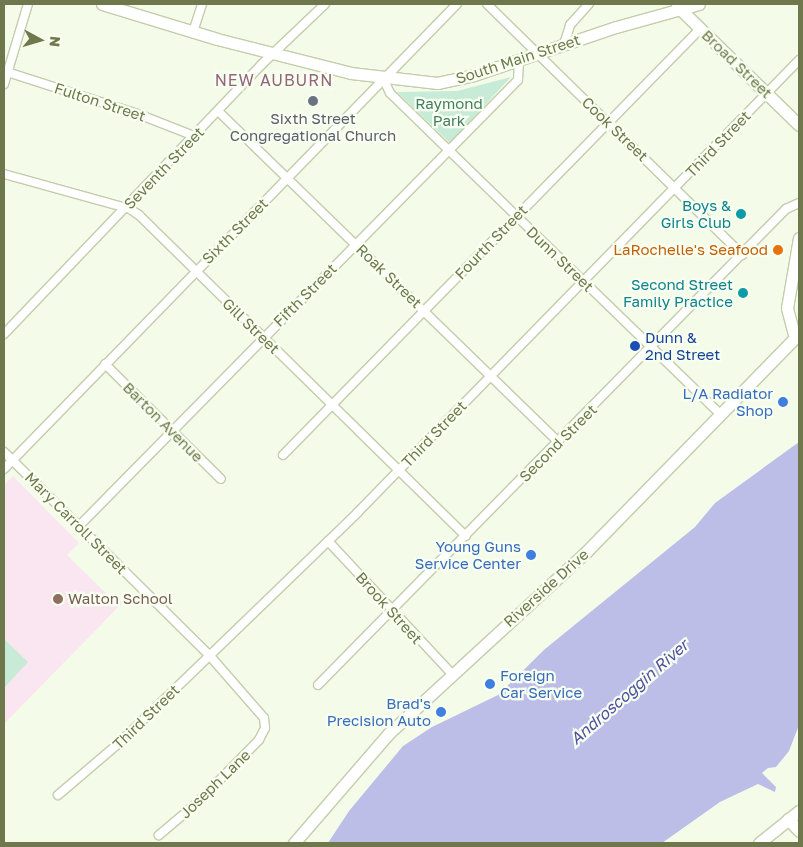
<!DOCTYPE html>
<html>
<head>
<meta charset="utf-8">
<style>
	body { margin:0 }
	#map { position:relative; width:803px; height:847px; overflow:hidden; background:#f4fce9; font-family:"Golos Text",sans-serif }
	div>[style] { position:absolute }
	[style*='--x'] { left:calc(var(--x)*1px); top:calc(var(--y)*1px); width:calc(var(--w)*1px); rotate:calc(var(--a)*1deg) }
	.education>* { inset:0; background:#f9e6f0 }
	.green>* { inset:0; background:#c7ebd7 }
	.water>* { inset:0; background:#bdbee7 }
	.roads { filter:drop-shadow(1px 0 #c3cdac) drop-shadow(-1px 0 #c3cdac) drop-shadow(0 1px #c3cdac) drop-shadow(0 -1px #c3cdac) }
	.street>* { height:8px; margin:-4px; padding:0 4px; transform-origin:4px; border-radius:4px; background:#fff }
	.secondary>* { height:11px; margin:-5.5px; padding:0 5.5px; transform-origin:5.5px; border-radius:5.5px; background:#fff }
	.dots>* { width:14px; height:14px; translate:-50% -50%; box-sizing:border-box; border:2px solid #f8fff0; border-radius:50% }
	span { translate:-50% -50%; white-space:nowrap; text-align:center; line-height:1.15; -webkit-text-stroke:4.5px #f8fff0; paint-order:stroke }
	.street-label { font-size:15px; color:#6f784c }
	.park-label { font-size:15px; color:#447d64 }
	.worship-label { font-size:15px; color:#5b616d }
	.culture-label { font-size:15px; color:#0d838f }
	.right { translate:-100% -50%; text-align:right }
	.food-label { font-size:15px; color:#c56008 }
	.transit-label { font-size:15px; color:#164399 }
	.left { translate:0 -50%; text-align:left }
	.shop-label { font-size:15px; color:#366cbe }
	.education-label { font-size:15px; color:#785e54 }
	.neighbourhood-label { font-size:16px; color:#93657b; letter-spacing:1px }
	.water-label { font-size:16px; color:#504fa0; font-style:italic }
	.frame { position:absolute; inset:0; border:5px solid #6f784c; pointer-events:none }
	.north { position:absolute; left:15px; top:15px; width:50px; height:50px; -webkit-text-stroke:4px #f8fff0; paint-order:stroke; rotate:96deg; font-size:14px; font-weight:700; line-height:20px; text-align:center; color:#6f784c }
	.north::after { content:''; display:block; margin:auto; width:18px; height:22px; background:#6f784c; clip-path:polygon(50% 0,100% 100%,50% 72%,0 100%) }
</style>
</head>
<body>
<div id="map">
	<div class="education">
		<div style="clip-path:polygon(13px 476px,79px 543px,67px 555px,117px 604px,131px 594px,4px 724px,4px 485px)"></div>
	</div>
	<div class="green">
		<div style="clip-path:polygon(511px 77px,450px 143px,397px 92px,457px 91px)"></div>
		<div style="clip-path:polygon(4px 639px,28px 662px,4px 688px)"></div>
	</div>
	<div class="water">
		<div style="clip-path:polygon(799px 442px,799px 725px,789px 751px,776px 767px,768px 768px,762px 773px,776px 787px,775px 792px,758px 784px,720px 802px,662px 843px,328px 843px,349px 811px,403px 746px,432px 727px,498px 695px,545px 649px,695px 527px,715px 503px)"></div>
	</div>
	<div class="roads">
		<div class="street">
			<div style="--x:487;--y:4;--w:358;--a:44.5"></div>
			<div style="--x:193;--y:32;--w:29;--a:-72"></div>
			<div style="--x:564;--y:44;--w:20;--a:-72"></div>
			<div style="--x:570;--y:25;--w:28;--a:-48"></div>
			<div style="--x:4;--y:71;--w:141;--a:17.8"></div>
			<div style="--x:138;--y:114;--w:60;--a:21.4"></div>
			<div style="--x:383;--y:78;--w:17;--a:65"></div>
			<div style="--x:390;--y:93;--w:460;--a:44.2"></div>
			<div style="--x:4;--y:84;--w:84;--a:-73.3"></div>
			<div style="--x:218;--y:111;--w:475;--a:44.2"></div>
			<div style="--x:4;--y:174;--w:131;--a:15.5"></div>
			<div style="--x:130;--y:209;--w:11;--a:34"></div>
			<div style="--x:139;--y:215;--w:458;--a:44.5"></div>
			<div style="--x:4;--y:334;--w:372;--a:-46.3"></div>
			<div style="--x:261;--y:65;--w:88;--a:-43.6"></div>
			<div style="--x:105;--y:364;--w:163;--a:44.8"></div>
			<div style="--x:4;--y:452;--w:290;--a:44.7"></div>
			<div style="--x:210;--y:656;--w:82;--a:48.9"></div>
			<div style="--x:264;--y:718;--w:10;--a:84"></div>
			<div style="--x:265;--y:728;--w:13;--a:117"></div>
			<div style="--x:259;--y:740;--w:88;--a:134.5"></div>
			<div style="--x:197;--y:803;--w:50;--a:139.9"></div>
			<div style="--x:283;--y:455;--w:596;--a:-45.61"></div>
			<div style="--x:4;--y:469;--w:649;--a:-45.75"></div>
			<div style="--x:80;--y:525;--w:624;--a:-45.45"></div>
			<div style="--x:518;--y:80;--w:20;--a:-87"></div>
			<div style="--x:328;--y:541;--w:180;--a:47"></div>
			<div style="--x:318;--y:685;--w:668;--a:-45.49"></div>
			<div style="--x:786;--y:209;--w:14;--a:-25"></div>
			<div style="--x:58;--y:795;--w:80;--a:-40.4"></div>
			<div style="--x:119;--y:743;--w:331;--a:-44"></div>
			<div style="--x:357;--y:513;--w:633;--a:-45.7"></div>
		</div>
		<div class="secondary">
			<div style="--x:102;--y:4;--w:120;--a:16.9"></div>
			<div style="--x:217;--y:39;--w:138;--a:14.2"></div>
			<div style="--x:351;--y:73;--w:87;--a:6.6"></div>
			<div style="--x:437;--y:83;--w:38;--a:-12"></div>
			<div style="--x:474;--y:75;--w:150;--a:-18.7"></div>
			<div style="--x:616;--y:27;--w:86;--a:-15.5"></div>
			<div style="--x:677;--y:6;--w:170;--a:44.3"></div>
			<div style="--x:795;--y:338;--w:31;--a:-105"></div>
			<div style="--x:787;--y:308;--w:71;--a:-80.3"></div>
			<div style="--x:788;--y:819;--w:16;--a:47"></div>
			<div style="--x:294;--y:843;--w:144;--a:-49.2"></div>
			<div style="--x:388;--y:734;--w:270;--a:-42.6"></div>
			<div style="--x:587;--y:551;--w:303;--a:-45.7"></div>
			<div style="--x:759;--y:843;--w:51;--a:-38.7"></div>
		</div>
	</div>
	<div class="dots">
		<div style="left:313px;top:101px;background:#6b7280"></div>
		<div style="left:741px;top:214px;background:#0f9aa8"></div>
		<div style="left:778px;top:250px;background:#e8710a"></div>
		<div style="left:743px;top:293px;background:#0f9aa8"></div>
		<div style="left:635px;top:346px;background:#1a4fb4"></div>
		<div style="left:783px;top:402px;background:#3f7fe0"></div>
		<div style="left:531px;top:555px;background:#3f7fe0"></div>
		<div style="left:58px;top:599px;background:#8d6e63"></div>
		<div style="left:490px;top:684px;background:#3f7fe0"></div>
		<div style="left:441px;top:712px;background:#3f7fe0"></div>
	</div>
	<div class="street-label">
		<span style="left:518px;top:59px;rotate:-18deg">South Main Street</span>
		<span style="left:737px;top:64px;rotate:44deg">Broad Street</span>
		<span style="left:100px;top:102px;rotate:18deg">Fulton Street</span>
		<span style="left:615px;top:129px;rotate:44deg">Cook Street</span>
		<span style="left:718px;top:144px;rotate:-46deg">Third Street</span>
		<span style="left:164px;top:168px;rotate:-46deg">Seventh Street</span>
		<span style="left:235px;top:231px;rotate:-45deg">Sixth Street</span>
		<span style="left:491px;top:242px;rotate:-46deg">Fourth Street</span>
		<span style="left:560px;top:259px;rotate:44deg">Dunn Street</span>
		<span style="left:389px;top:276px;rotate:44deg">Roak Street</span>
		<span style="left:305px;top:295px;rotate:-45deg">Fifth Street</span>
		<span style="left:251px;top:326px;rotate:44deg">Gill Street</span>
		<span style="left:163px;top:422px;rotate:45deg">Barton Avenue</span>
		<span style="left:434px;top:434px;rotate:-46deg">Third Street</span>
		<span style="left:558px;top:443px;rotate:-45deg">Second Street</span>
		<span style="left:76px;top:523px;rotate:45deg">Mary Carroll Street</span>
		<span style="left:546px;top:588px;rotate:-42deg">Riverside Drive</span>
		<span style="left:389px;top:608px;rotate:48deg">Brook Street</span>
		<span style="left:146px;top:717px;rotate:-44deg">Third Street</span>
		<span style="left:215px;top:784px;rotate:-44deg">Joseph Lane</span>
	</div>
	<div class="park-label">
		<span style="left:449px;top:112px">Raymond<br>Park</span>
	</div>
	<div class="worship-label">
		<span style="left:313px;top:127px">Sixth Street<br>Congregational Church</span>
	</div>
	<div class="culture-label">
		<span class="right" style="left:731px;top:214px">Boys &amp;<br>Girls Club</span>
		<span class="right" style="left:733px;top:293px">Second Street<br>Family Practice</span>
	</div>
	<div class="food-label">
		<span class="right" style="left:768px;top:250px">LaRochelle's Seafood</span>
	</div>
	<div class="transit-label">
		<span class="left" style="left:645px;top:346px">Dunn &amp;<br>2nd Street</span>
	</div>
	<div class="shop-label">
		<span class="right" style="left:773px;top:402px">L/A Radiator<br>Shop</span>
		<span class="right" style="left:521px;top:555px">Young Guns<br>Service Center</span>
		<span class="left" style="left:500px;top:684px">Foreign<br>Car Service</span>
		<span class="right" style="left:431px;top:712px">Brad's<br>Precision Auto</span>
	</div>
	<div class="education-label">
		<span class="left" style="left:68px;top:599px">Walton School</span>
	</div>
	<div class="neighbourhood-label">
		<span style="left:274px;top:80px">NEW AUBURN</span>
	</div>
	<div class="water-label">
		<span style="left:629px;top:692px;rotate:-41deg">Androscoggin River</span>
	</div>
	<div class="frame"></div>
	<div class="north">N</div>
</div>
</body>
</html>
